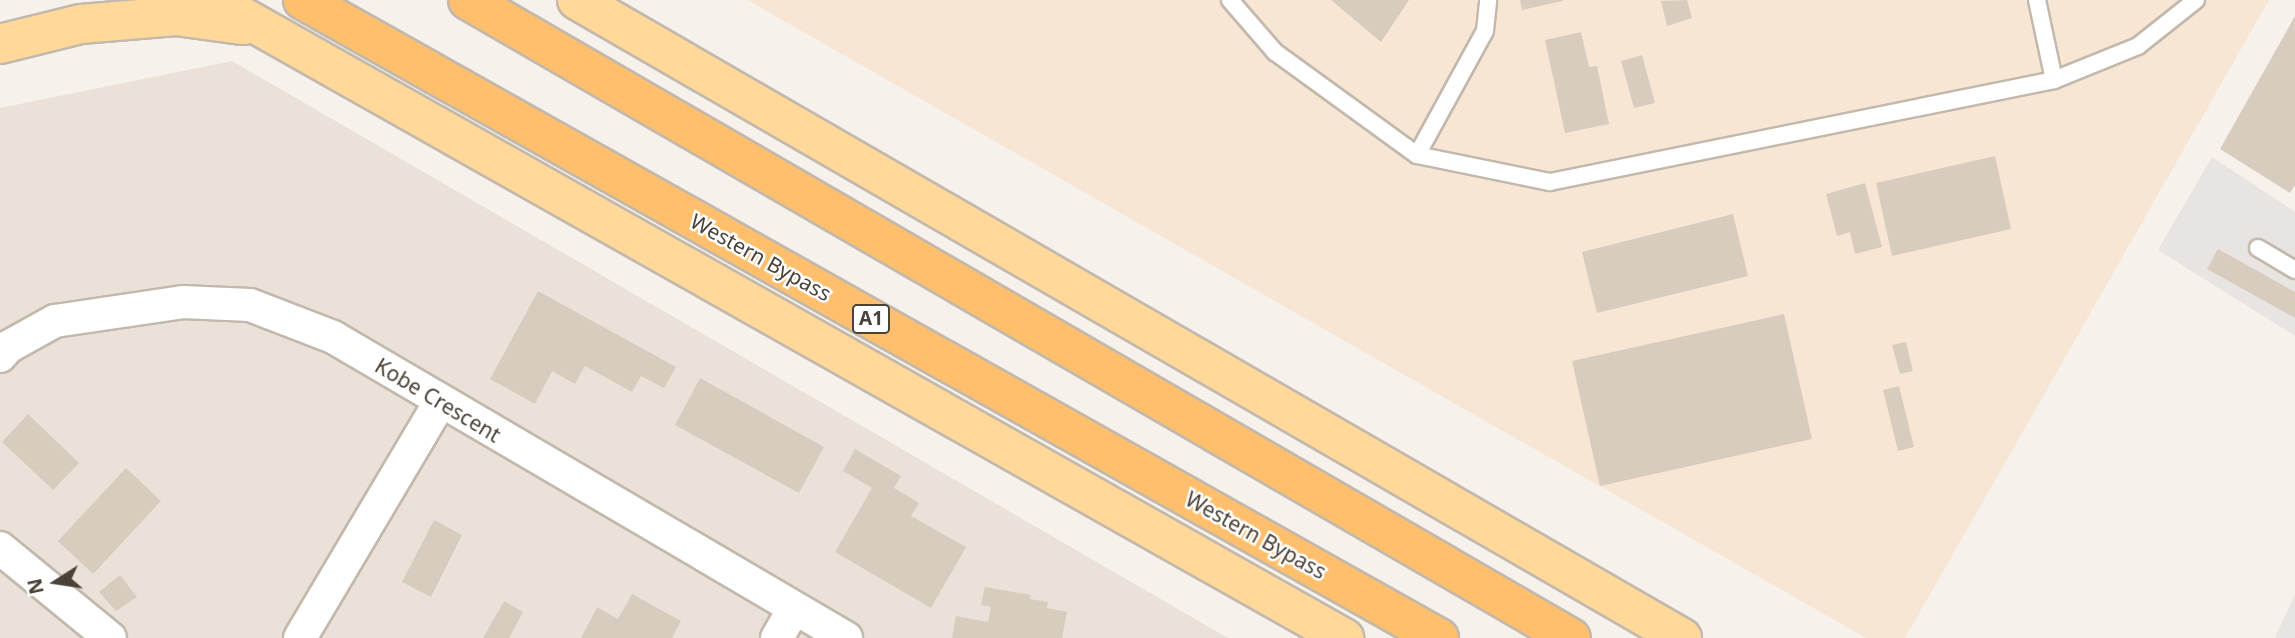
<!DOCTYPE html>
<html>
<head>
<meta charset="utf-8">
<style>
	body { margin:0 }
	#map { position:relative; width:2295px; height:638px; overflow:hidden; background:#f6f1ea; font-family:"Noto Sans",sans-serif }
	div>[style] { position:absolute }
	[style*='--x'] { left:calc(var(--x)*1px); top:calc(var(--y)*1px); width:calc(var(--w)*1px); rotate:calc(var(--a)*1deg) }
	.residential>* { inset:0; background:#eae2d8 }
	.commercial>* { inset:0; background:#f8e6d5 }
	.parking>* { inset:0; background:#e7e4e2 }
	.building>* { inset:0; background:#d8ccbf }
	.roads { filter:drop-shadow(2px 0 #c2b8ac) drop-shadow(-2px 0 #c2b8ac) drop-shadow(0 2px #c2b8ac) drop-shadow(0 -2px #c2b8ac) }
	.lane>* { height:16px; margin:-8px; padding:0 8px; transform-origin:8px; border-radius:8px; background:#fff }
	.street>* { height:32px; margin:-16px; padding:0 16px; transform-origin:16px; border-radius:16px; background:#fff }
	.primary>* { height:38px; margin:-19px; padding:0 19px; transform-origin:19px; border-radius:19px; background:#ffd89a }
	.highway>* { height:38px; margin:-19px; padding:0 19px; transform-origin:19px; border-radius:19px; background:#ffbf6c }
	span { translate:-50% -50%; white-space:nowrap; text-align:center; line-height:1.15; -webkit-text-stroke:5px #fff; paint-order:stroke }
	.shield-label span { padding:2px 5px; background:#fff; border:2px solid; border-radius:5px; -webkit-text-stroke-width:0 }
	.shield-label { font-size:19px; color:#4a4137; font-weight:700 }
	.street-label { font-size:21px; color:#4a4137 }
	.north { position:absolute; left:21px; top:547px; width:70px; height:70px; -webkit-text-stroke:5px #fff; paint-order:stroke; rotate:258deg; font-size:19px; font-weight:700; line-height:28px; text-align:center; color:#4a4137 }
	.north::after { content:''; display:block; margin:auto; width:24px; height:32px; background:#4a4137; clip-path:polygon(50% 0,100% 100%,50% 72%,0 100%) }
</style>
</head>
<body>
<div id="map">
	<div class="residential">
		<div style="clip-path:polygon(232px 61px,1228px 638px,0 638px,0 108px)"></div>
	</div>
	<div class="commercial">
		<div style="clip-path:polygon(747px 0,2269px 0,1905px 638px,1866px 638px)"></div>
	</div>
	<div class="parking">
		<div style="clip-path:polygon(2212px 157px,2295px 212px,2295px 336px,2158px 250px)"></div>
		<div style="clip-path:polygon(2295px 594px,2295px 638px,2275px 638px)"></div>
	</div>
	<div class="building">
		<div style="clip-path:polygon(1331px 0,1409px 0,1381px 42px)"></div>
		<div style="clip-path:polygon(1520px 0,1563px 0,1563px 1px,1522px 10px)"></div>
		<div style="clip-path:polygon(1687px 0,1692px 18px,1667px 26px,1661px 1px)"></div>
		<div style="clip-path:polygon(2295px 16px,2295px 185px,2290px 193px,2220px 149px)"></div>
		<div style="clip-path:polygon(1581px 32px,1589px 67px,1597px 66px,1609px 124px,1565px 133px,1545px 40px)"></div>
		<div style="clip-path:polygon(1642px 55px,1655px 103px,1634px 108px,1621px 61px)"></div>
		<div style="clip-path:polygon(1995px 156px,2011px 229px,1892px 256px,1876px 183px)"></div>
		<div style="clip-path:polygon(1865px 183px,1882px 247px,1855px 254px,1850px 232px,1837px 236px,1826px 194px)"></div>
		<div style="clip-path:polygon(1733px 214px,1748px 276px,1597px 313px,1582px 252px)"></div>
		<div style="clip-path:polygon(2218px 249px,2295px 292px,2295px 318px,2207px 269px)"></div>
		<div style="clip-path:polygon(538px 291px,676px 367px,664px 388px,641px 376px,632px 392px,585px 366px,575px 384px,552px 371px,535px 404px,490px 379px)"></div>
		<div style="clip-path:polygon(1784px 314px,1812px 439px,1600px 486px,1572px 361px)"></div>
		<div style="clip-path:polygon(1906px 342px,1913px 371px,1900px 374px,1892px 345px)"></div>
		<div style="clip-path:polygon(700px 378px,824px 447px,799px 493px,675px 425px)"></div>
		<div style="clip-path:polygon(1899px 386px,1914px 447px,1898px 451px,1883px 390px)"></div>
		<div style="clip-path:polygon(28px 414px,79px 463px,53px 490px,2px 442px)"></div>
		<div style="clip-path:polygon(855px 449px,901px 476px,894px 488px,919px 503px,911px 516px,966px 547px,931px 608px,835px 552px,872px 488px,843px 471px)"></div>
		<div style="clip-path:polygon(126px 468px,161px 501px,93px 574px,58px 541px)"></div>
		<div style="clip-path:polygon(434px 520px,462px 535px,431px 597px,402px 582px)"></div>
		<div style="clip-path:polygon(120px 575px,137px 597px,116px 611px,99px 592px)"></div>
		<div style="clip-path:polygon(985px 587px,1031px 595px,1030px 599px,1048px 602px,1047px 608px,1067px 612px,1062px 638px,952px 638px,956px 616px,988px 622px,991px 607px,981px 605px)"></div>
		<div style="clip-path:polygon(632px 594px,681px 621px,672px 638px,581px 638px,597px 607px,618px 619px)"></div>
		<div style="clip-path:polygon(504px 601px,523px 612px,509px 638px,483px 638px)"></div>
	</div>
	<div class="roads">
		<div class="lane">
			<div style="--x:1230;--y:0;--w:69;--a:49.1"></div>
			<div style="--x:1275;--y:52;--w:175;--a:36"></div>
			<div style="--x:1417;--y:155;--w:136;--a:11.5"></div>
			<div style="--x:1550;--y:182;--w:514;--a:-11.44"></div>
			<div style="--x:2054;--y:80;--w:91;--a:-22"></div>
			<div style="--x:2138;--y:46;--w:74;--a:-38.4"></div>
			<div style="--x:2037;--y:0;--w:82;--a:78"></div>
			<div style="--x:1417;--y:155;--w:141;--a:-61.3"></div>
			<div style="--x:1485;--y:31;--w:31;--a:-84"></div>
			<div style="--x:2258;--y:248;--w:43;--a:30.7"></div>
		</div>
		<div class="street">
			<div style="--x:0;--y:356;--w:12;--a:-48"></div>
			<div style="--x:8;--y:347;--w:54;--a:-29"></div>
			<div style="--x:55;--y:321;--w:129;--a:-8.4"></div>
			<div style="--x:183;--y:302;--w:67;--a:2.6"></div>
			<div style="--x:250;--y:305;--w:89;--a:21.1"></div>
			<div style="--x:333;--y:337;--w:595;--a:30.4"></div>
			<div style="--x:0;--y:548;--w:142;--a:39.3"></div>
			<div style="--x:300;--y:638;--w:274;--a:-59.3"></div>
			<div style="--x:777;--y:638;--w:34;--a:-60"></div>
		</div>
		<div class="primary">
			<div style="--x:213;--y:0;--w:1299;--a:29.43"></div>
			<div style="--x:577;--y:0;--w:1276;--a:30"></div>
			<div style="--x:0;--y:44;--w:83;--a:-13.9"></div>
			<div style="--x:81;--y:24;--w:95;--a:-4.8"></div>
			<div style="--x:176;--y:16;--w:68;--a:7.7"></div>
		</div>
		<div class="highway">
			<div style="--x:303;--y:0;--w:1303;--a:29.32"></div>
			<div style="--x:468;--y:0;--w:1274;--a:30.05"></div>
		</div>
	</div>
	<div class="shield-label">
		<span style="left:871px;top:319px">A1</span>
	</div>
	<div class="street-label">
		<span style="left:761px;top:257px;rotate:29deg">Western Bypass</span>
		<span style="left:438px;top:400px;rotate:31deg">Kobe Crescent</span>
		<span style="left:1256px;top:535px;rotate:29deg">Western Bypass</span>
	</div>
	<div class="north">N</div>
</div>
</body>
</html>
